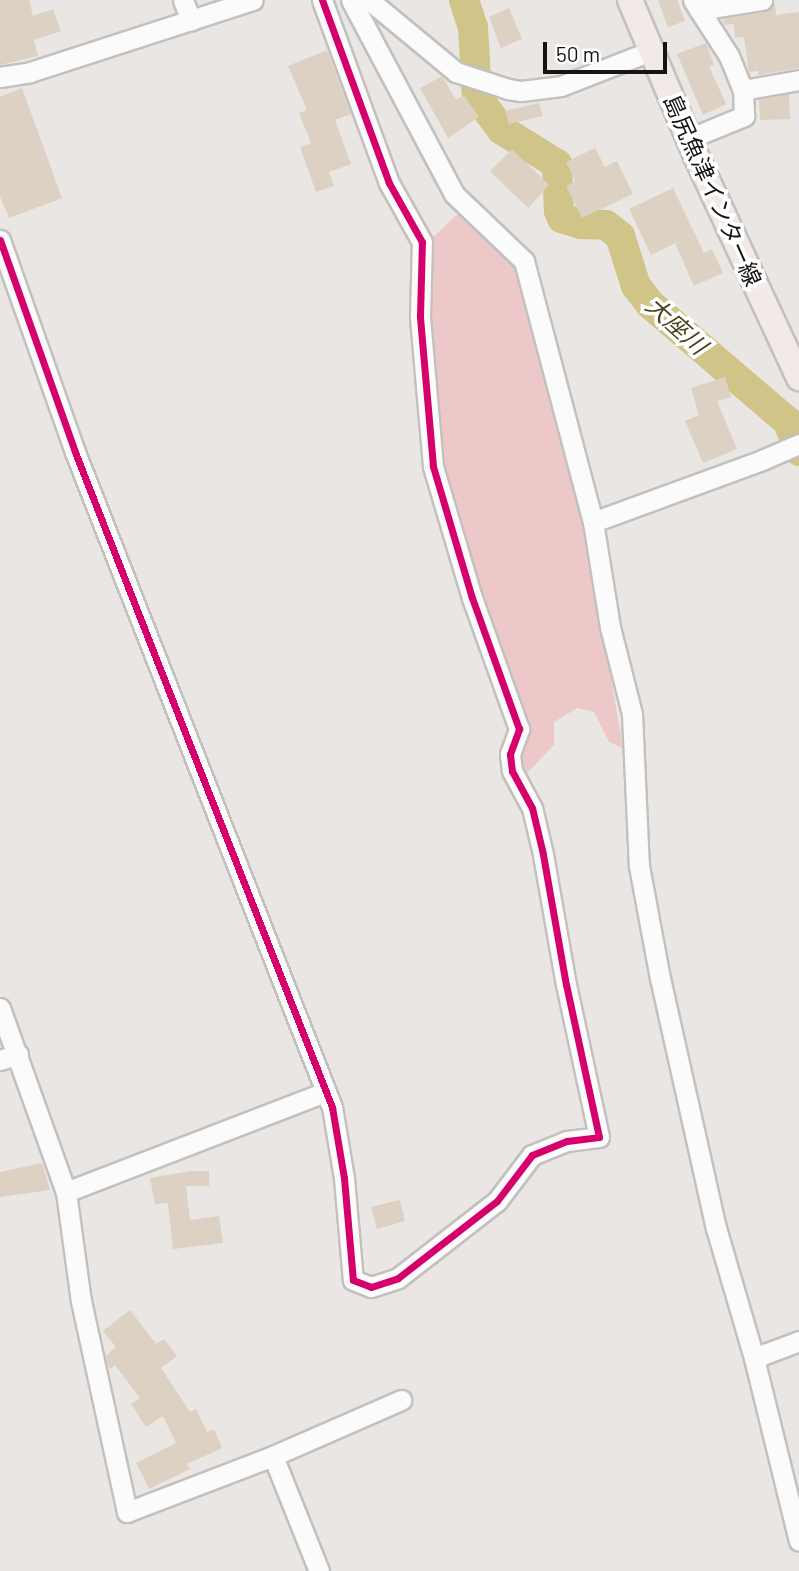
<!DOCTYPE html>
<html>
<head>
<meta charset="utf-8">
<style>
	body { margin:0 }
	#map { position:relative; width:799px; height:1571px; overflow:hidden; background:#e9e6e4; font-family:Barlow,"Noto Sans JP",sans-serif }
	div>[style] { position:absolute }
	[style*='--x'] { left:calc(var(--x)*1px); top:calc(var(--y)*1px); width:calc(var(--w)*1px); rotate:calc(var(--a)*1deg) }
	.green>* { inset:0; background:#edc8c9 }
	.river>* { height:30px; margin:-15px; padding:0 15px; transform-origin:15px; border-radius:15px; background:#d0c488 }
	.building>* { inset:0; background:#dcd1c2 }
	.roads { filter:drop-shadow(2px 0 #c3c1bf) drop-shadow(-2px 0 #c3c1bf) drop-shadow(0 2px #c3c1bf) drop-shadow(0 -2px #c3c1bf) }
	.minor>* { height:19px; margin:-9.5px; padding:0 9.5px; transform-origin:9.5px; border-radius:9.5px; background:#fcfbfb }
	.major>* { height:24px; margin:-12px; padding:0 12px; transform-origin:12px; border-radius:12px; background:#f2eae7 }
	.cycleway>* { height:7px; margin:-3.5px; padding:0 3.5px; transform-origin:3.5px; border-radius:3.5px; background:#d6006c }
	span { translate:-50% -50%; white-space:nowrap; text-align:center; line-height:1.15; -webkit-text-stroke:7px #fff; paint-order:stroke }
	.street-label { font-size:23px; color:#161413 }
	.water-label { font-size:24px; color:#4a431e; font-style:italic }
	.scale { position:absolute; left:543px; top:42px; width:124px; height:32px; box-sizing:border-box; border:4px solid #161413; border-top:0; padding-left:9px; font-size:21px; line-height:24px; white-space:nowrap; color:#161413; -webkit-text-stroke:5px #fff; paint-order:stroke }
</style>
</head>
<body>
<div id="map">
	<div class="green">
		<div style="clip-path:polygon(461px 211px,521px 266px,585px 526px,623px 748px,609px 742px,594px 712px,577px 708px,554px 722px,554px 745px,524px 776px,519px 760px,526px 715px,504px 670px,442px 475px,428px 317px,430px 240px)"></div>
	</div>
	<div class="river">
		<div style="--x:464;--y:0;--w:28;--a:72"></div>
		<div style="--x:473;--y:27;--w:70;--a:86.7"></div>
		<div style="--x:477;--y:97;--w:41;--a:52.9"></div>
		<div style="--x:502;--y:130;--w:65;--a:31.7"></div>
		<div style="--x:557;--y:164;--w:47;--a:87.6"></div>
		<div style="--x:559;--y:211;--w:8;--a:67"></div>
		<div style="--x:562;--y:218;--w:20;--a:18"></div>
		<div style="--x:581;--y:224;--w:25;--a:2"></div>
		<div style="--x:606;--y:225;--w:18;--a:38"></div>
		<div style="--x:620;--y:236;--w:52;--a:72.3"></div>
		<div style="--x:636;--y:286;--w:23;--a:52"></div>
		<div style="--x:650;--y:304;--w:182;--a:40.5"></div>
		<div style="--x:788;--y:422;--w:31;--a:69"></div>
	</div>
	<div class="building">
		<div style="clip-path:polygon(0 0,29px 0,33px 16px,53px 9px,61px 31px,34px 40px,38px 56px,0 65px)"></div>
		<div style="clip-path:polygon(658px 0,677px 0,685px 21px,668px 27px)"></div>
		<div style="clip-path:polygon(775px 4px,776px 15px,799px 12px,799px 68px,758px 75px,758px 71px,749px 72px,744px 37px,735px 38px,734px 24px,724px 25px,723px 19px,764px 12px)"></div>
		<div style="clip-path:polygon(509px 8px,522px 39px,501px 48px,489px 17px)"></div>
		<div style="clip-path:polygon(706px 43px,714px 65px,709px 66px,726px 104px,703px 115px,677px 54px)"></div>
		<div style="clip-path:polygon(327px 50px,351px 114px,335px 120px,351px 164px,329px 172px,334px 186px,316px 192px,300px 147px,311px 143px,299px 113px,307px 110px,288px 66px)"></div>
		<div style="clip-path:polygon(442px 76px,456px 100px,464px 95px,479px 117px,448px 138px,420px 88px)"></div>
		<div style="clip-path:polygon(22px 88px,62px 198px,9px 218px,0 196px,0 97px)"></div>
		<div style="clip-path:polygon(789px 94px,790px 119px,760px 120px,759px 100px)"></div>
		<div style="clip-path:polygon(539px 103px,543px 116px,509px 124px,505px 111px)"></div>
		<div style="clip-path:polygon(595px 148px,605px 167px,617px 161px,633px 194px,582px 218px,566px 186px,575px 181px,566px 162px)"></div>
		<div style="clip-path:polygon(512px 149px,549px 185px,528px 208px,490px 171px)"></div>
		<div style="clip-path:polygon(673px 188px,704px 253px,712px 249px,723px 273px,694px 286px,675px 243px,651px 255px,629px 209px)"></div>
		<div style="clip-path:polygon(725px 377px,731px 397px,717px 401px,737px 449px,703px 463px,685px 421px,699px 415px,691px 388px)"></div>
		<div style="clip-path:polygon(42px 1163px,50px 1190px,0 1197px,0 1172px)"></div>
		<div style="clip-path:polygon(192px 1171px,209px 1171px,209px 1186px,186px 1186px,190px 1220px,219px 1216px,223px 1243px,173px 1249px,168px 1203px,155px 1204px,150px 1178px)"></div>
		<div style="clip-path:polygon(400px 1200px,405px 1221px,377px 1229px,371px 1207px)"></div>
		<div style="clip-path:polygon(130px 1310px,156px 1344px,164px 1339px,177px 1356px,161px 1368px,190px 1412px,196px 1409px,207px 1432px,214px 1429px,222px 1448px,187px 1464px,190px 1469px,149px 1489px,136px 1463px,176px 1443px,163px 1416px,146px 1427px,131px 1404px,140px 1398px,115px 1365px,110px 1369px,108px 1366px,106px 1356px,116px 1347px,103px 1331px)"></div>
	</div>
	<div class="roads">
		<div class="minor">
			<div style="--x:183;--y:0;--w:22;--a:69"></div>
			<div style="--x:351;--y:0;--w:220;--a:62"></div>
			<div style="--x:454;--y:194;--w:97;--a:43.7"></div>
			<div style="--x:524;--y:261;--w:270;--a:75.2"></div>
			<div style="--x:593;--y:522;--w:180;--a:-20.1"></div>
			<div style="--x:762;--y:460;--w:40;--a:-23.4"></div>
			<div style="--x:369;--y:0;--w:113;--a:39.6"></div>
			<div style="--x:456;--y:72;--w:55;--a:18.1"></div>
			<div style="--x:508;--y:89;--w:13;--a:9"></div>
			<div style="--x:521;--y:91;--w:40;--a:-7.1"></div>
			<div style="--x:561;--y:86;--w:97;--a:-21.3"></div>
			<div style="--x:693;--y:0;--w:67;--a:57.3"></div>
			<div style="--x:729;--y:56;--w:37;--a:68"></div>
			<div style="--x:743;--y:90;--w:57;--a:-10.1"></div>
			<div style="--x:699;--y:10;--w:64;--a:-9"></div>
			<div style="--x:0;--y:77;--w:30;--a:-9"></div>
			<div style="--x:30;--y:72;--w:234;--a:-17.9"></div>
			<div style="--x:688;--y:139;--w:61;--a:-22.3"></div>
			<div style="--x:744;--y:116;--w:26;--a:-92"></div>
			<div style="--x:0;--y:240;--w:225;--a:70.5"></div>
			<div style="--x:75;--y:452;--w:704;--a:68.58"></div>
			<div style="--x:332;--y:1107;--w:72;--a:80.4"></div>
			<div style="--x:344;--y:1178;--w:102;--a:85"></div>
			<div style="--x:353;--y:1280;--w:19;--a:21"></div>
			<div style="--x:371;--y:1287;--w:28;--a:-18"></div>
			<div style="--x:398;--y:1278;--w:125;--a:-37.9"></div>
			<div style="--x:497;--y:1201;--w:58;--a:-52.7"></div>
			<div style="--x:532;--y:1155;--w:38;--a:-22"></div>
			<div style="--x:567;--y:1141;--w:32;--a:-7"></div>
			<div style="--x:599;--y:1137;--w:156;--a:-102.2"></div>
			<div style="--x:566;--y:985;--w:133;--a:-100"></div>
			<div style="--x:543;--y:854;--w:47;--a:-103.4"></div>
			<div style="--x:532;--y:808;--w:42;--a:-118.4"></div>
			<div style="--x:512;--y:771;--w:17;--a:-97"></div>
			<div style="--x:510;--y:754;--w:27;--a:-70"></div>
			<div style="--x:519;--y:729;--w:139;--a:-109.7"></div>
			<div style="--x:472;--y:598;--w:138;--a:-106.5"></div>
			<div style="--x:433;--y:466;--w:151;--a:-95"></div>
			<div style="--x:420;--y:316;--w:74;--a:-88.5"></div>
			<div style="--x:422;--y:242;--w:68;--a:-119.2"></div>
			<div style="--x:389;--y:183;--w:195;--a:-110.1"></div>
			<div style="--x:593;--y:522;--w:106;--a:80.8"></div>
			<div style="--x:610;--y:627;--w:90;--a:75.8"></div>
			<div style="--x:632;--y:714;--w:152;--a:87.4"></div>
			<div style="--x:639;--y:866;--w:114;--a:79.4"></div>
			<div style="--x:660;--y:978;--w:256;--a:77.4"></div>
			<div style="--x:716;--y:1228;--w:135;--a:73.7"></div>
			<div style="--x:754;--y:1358;--w:48;--a:-20.7"></div>
			<div style="--x:0;--y:1008;--w:195;--a:70.3"></div>
			<div style="--x:66;--y:1192;--w:110;--a:82.2"></div>
			<div style="--x:81;--y:1301;--w:216;--a:77.7"></div>
			<div style="--x:127;--y:1512;--w:156;--a:-21"></div>
			<div style="--x:273;--y:1456;--w:124;--a:68.2"></div>
			<div style="--x:0;--y:1060;--w:19;--a:-18"></div>
			<div style="--x:66;--y:1192;--w:278;--a:-21.1"></div>
			<div style="--x:754;--y:1358;--w:188;--a:76.2"></div>
			<div style="--x:273;--y:1456;--w:140;--a:-23.6"></div>
		</div>
		<div class="major">
			<div style="--x:630;--y:0;--w:169;--a:67.1"></div>
			<div style="--x:696;--y:156;--w:245;--a:65.1"></div>
		</div>
	</div>
	<div class="cycleway">
		<div style="--x:0;--y:240;--w:225;--a:70.5"></div>
		<div style="--x:75;--y:452;--w:704;--a:68.58"></div>
		<div style="--x:332;--y:1107;--w:72;--a:80.4"></div>
		<div style="--x:344;--y:1178;--w:102;--a:85"></div>
		<div style="--x:353;--y:1280;--w:19;--a:21"></div>
		<div style="--x:371;--y:1287;--w:28;--a:-18"></div>
		<div style="--x:398;--y:1278;--w:125;--a:-37.9"></div>
		<div style="--x:497;--y:1201;--w:58;--a:-52.7"></div>
		<div style="--x:532;--y:1155;--w:38;--a:-22"></div>
		<div style="--x:567;--y:1141;--w:32;--a:-7"></div>
		<div style="--x:599;--y:1137;--w:156;--a:-102.2"></div>
		<div style="--x:566;--y:985;--w:133;--a:-100"></div>
		<div style="--x:543;--y:854;--w:47;--a:-103.4"></div>
		<div style="--x:532;--y:808;--w:42;--a:-118.4"></div>
		<div style="--x:512;--y:771;--w:17;--a:-97"></div>
		<div style="--x:510;--y:754;--w:27;--a:-70"></div>
		<div style="--x:519;--y:729;--w:139;--a:-109.7"></div>
		<div style="--x:472;--y:598;--w:138;--a:-106.5"></div>
		<div style="--x:433;--y:466;--w:151;--a:-95"></div>
		<div style="--x:420;--y:316;--w:74;--a:-88.5"></div>
		<div style="--x:422;--y:242;--w:68;--a:-119.2"></div>
		<div style="--x:389;--y:183;--w:195;--a:-110.1"></div>
	</div>
	<div class="street-label">
		<span style="left:713px;top:190px;rotate:66deg">島尻魚津インター線</span>
	</div>
	<div class="water-label">
		<span style="left:677px;top:325px;rotate:42deg">大座川</span>
	</div>
	<div class="scale">50 m</div>
</div>
</body>
</html>
